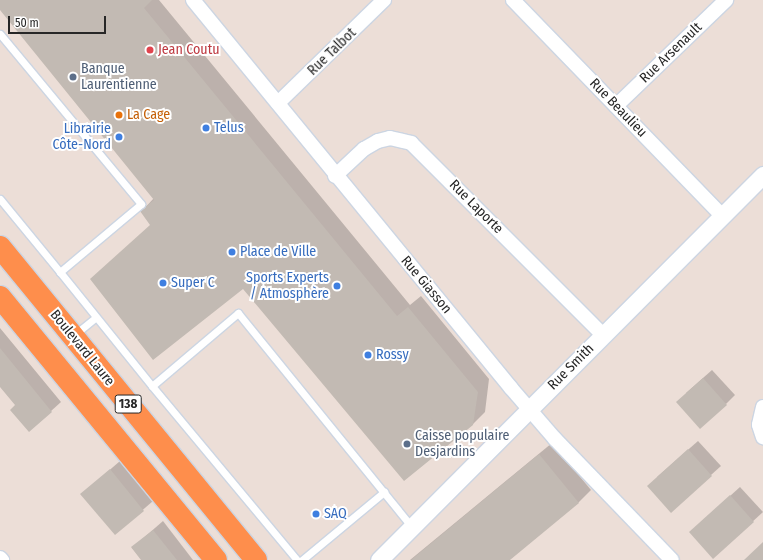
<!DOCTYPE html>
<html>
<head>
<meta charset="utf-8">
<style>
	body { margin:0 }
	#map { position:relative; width:763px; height:560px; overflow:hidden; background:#ecded7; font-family:"Fira Sans Condensed",sans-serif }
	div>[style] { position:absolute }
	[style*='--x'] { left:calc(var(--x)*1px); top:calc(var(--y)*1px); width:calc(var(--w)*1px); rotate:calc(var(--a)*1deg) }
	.shadow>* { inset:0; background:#0003 }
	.building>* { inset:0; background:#c2bab3 }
	.roads { filter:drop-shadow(1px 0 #ccd5e2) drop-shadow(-1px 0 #ccd5e2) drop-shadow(0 1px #ccd5e2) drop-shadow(0 -1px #ccd5e2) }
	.service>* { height:7px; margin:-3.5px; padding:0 3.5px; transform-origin:3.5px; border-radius:3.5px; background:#fff }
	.minor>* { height:14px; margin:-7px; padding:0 7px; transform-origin:7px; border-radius:7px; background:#fff }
	.tertiary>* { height:17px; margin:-8.5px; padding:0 8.5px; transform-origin:8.5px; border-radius:8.5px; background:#fff }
	.trunk>* { height:22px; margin:-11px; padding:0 11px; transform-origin:11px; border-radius:11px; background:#fe8e4c }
	.dots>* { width:11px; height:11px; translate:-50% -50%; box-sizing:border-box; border:2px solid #fff; border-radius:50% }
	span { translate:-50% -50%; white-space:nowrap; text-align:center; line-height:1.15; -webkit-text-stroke:4px #fff; paint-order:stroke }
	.shield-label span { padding:1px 3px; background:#fff; border:1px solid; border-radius:3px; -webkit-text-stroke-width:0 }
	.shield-label { font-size:13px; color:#272727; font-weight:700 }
	.health-label { font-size:14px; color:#be3a42 }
	.left { translate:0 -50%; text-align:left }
	.street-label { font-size:14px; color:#272727 }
	.service-label { font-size:14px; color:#4e5e75 }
	.food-label { font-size:14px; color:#c56008 }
	.shop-label { font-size:14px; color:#366cbe }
	.right { translate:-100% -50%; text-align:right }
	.scale { position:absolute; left:8px; top:16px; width:98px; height:18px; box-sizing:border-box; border:2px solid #272727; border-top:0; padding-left:5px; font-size:12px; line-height:14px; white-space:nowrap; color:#272727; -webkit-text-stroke:3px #fff; paint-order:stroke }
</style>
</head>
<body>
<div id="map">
	<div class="shadow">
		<div style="clip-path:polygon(0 0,159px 0,410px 305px,421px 296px,489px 379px,485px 412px,473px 424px,243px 287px,142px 211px,154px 198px,0 8px)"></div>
		<div style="clip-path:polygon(0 328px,61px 402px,29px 431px,16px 405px,0 386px)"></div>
		<div style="clip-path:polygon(712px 370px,735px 395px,726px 404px,686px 393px)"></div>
		<div style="clip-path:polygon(698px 441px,721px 466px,711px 475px,657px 477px)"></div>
		<div style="clip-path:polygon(552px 443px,591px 490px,579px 502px,509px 560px,410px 560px)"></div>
		<div style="clip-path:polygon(120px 461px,153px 501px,115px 534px,82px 494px)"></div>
		<div style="clip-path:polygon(740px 487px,763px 512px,713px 558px,700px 523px)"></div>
		<div style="clip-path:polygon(163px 521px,193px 560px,142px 560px,132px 548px)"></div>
	</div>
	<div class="building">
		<div style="clip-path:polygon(0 0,152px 0,144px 8px,397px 316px,408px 307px,478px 392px,473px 425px,404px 481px,243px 289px,153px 360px,90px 279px,150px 225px,140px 211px,154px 200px,0 10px)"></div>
		<div style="clip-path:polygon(0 348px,52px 412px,29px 432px,10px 410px,15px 405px,0 387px)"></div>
		<div style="clip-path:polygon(703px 378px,727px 405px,700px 429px,676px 402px)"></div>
		<div style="clip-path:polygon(688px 449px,712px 476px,671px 513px,647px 486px)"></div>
		<div style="clip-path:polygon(539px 454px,579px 503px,510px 560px,411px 560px)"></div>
		<div style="clip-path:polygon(110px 469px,144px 511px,115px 535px,80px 494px)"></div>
		<div style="clip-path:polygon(730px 495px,754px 522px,713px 559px,689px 532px)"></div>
		<div style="clip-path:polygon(153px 530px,177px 560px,141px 560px,131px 547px)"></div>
		<div style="clip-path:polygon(763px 542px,763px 560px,744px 560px)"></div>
	</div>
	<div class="roads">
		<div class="service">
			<div style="--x:0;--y:34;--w:221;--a:50.3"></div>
			<div style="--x:141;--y:204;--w:106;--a:140"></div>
			<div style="--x:60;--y:272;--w:146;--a:51.1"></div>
			<div style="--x:152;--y:386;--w:113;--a:-40.3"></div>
			<div style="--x:238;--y:313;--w:276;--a:50.9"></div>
			<div style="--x:0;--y:199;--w:94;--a:50.6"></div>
			<div style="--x:74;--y:335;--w:28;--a:-39"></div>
			<div style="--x:152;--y:386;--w:226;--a:50.2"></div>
			<div style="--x:302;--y:560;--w:107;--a:-39.7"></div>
		</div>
		<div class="minor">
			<div style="--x:193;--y:0;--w:502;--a:50.66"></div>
			<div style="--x:511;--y:388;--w:67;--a:49.2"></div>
			<div style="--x:555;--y:439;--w:168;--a:46"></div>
			<div style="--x:513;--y:0;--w:301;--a:45.9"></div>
			<div style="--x:278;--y:103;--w:148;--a:-44.2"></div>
			<div style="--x:616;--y:106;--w:153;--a:-43.9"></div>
			<div style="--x:335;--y:176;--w:40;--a:-43"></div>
			<div style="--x:364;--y:149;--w:16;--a:-30"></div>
			<div style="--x:378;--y:141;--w:12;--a:-14"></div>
			<div style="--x:390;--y:138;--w:22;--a:13"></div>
			<div style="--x:411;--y:143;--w:272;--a:45"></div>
			<div style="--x:763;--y:407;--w:18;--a:103"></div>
			<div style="--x:759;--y:425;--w:13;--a:72"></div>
			<div style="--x:0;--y:558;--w:3;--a:45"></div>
		</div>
		<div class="tertiary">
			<div style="--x:379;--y:560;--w:544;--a:-45.07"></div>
		</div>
		<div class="trunk">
			<div style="--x:0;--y:247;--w:404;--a:50.7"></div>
			<div style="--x:0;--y:297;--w:340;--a:50.6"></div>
		</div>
	</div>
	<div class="dots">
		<div style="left:150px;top:50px;background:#e0444e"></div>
		<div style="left:73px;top:77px;background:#5c6f8a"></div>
		<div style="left:119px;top:115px;background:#e8710a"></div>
		<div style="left:206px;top:128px;background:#3f7fe0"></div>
		<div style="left:119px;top:137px;background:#3f7fe0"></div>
		<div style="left:232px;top:252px;background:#3f7fe0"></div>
		<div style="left:163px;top:283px;background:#3f7fe0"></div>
		<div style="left:337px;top:286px;background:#3f7fe0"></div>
		<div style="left:368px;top:355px;background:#3f7fe0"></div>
		<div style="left:407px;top:444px;background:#5c6f8a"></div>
		<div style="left:316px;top:514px;background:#3f7fe0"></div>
	</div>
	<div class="shield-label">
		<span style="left:128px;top:404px">138</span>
	</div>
	<div class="health-label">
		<span class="left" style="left:158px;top:50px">Jean Coutu</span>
	</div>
	<div class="street-label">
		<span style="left:332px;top:52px;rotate:-44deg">Rue Talbot</span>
		<span style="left:671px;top:53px;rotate:-44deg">Rue Arsenault</span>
		<span style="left:618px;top:108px;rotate:46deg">Rue Beaulieu</span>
		<span style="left:476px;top:207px;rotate:45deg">Rue Laporte</span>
		<span style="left:426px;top:285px;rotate:50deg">Rue Giasson</span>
		<span style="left:82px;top:348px;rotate:51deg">Boulevard Laure</span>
		<span style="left:571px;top:367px;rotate:-45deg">Rue Smith</span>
	</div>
	<div class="service-label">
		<span class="left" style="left:81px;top:77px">Banque<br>Laurentienne</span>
		<span class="left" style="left:415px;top:444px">Caisse populaire<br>Desjardins</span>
	</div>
	<div class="food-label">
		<span class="left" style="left:127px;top:115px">La Cage</span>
	</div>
	<div class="shop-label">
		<span class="left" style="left:214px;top:128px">Telus</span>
		<span class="right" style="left:111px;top:137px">Librairie<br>Côte-Nord</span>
		<span class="left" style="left:240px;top:252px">Place de Ville</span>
		<span class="right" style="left:329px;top:286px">Sports Experts<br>/ Atmosphère</span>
		<span class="left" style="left:171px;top:283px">Super C</span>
		<span class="left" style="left:376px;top:355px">Rossy</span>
		<span class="left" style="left:324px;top:514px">SAQ</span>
	</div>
	<div class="scale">50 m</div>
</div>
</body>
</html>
